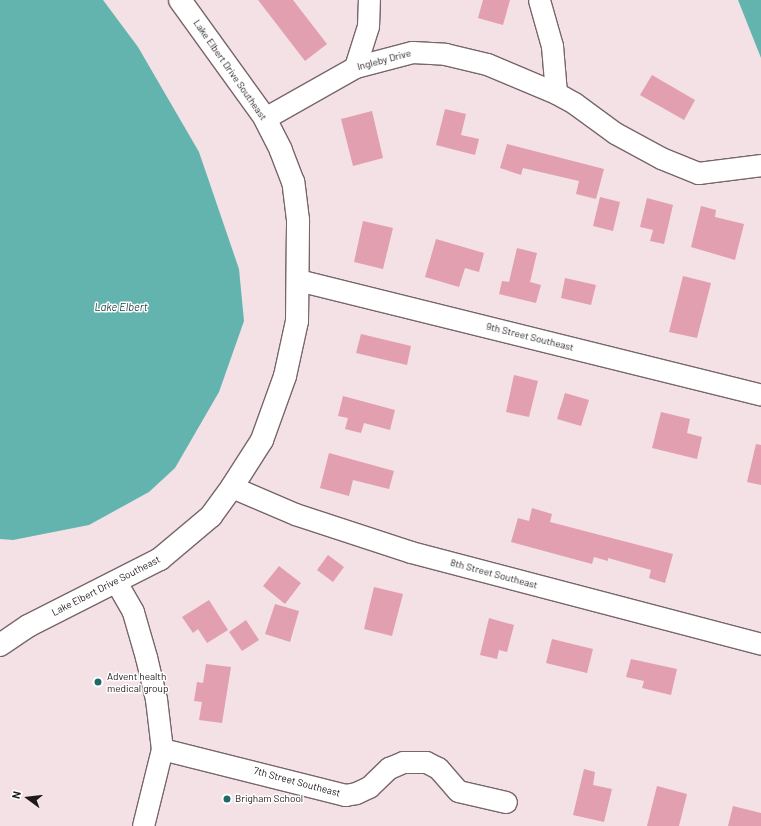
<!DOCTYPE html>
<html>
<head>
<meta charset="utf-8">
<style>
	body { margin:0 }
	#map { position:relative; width:761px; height:826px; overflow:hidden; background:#f4e1e5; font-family:Barlow,sans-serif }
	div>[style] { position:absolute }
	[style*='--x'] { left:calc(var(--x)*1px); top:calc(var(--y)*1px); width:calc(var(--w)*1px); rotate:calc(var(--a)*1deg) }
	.water>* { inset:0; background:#63b4af }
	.building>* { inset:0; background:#e19fb0 }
	.roads { filter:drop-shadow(1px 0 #77666a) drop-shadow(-1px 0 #77666a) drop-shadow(0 1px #77666a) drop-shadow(0 -1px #77666a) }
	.minor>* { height:21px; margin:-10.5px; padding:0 10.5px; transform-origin:10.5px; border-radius:10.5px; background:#fff }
	.major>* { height:22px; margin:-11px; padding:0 11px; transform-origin:11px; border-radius:11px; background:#fff }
	.dots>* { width:11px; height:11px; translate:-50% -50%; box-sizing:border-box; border:2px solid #fff; border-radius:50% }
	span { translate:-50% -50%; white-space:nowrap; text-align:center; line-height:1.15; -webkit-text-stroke:3px #fff; paint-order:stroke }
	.street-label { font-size:10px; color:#1e1819 }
	.poi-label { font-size:10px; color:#1e1819 }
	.left { translate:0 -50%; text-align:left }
	.water-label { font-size:11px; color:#163d3b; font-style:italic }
	.north { position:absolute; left:8px; top:778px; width:40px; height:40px; -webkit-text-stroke:3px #fff; paint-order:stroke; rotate:285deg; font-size:11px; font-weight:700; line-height:16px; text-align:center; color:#1e1819 }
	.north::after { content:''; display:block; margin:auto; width:14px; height:18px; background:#1e1819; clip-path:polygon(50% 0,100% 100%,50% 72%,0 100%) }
</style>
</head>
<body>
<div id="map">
	<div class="water">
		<div style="clip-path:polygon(0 0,103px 0,138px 47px,199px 152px,239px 269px,244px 321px,219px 392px,175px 468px,149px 492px,89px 525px,13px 540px,0 539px)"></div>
		<div style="clip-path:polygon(738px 0,761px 0,761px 58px)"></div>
	</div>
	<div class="building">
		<div style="clip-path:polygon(258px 0,293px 0,327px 44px,305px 61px)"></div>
		<div style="clip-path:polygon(483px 0,510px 0,503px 25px,478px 18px)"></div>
		<div style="clip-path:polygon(652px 75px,695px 100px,684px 120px,640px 95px)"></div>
		<div style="clip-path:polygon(445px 109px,466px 114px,461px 135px,479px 139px,475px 155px,436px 145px)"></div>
		<div style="clip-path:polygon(372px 111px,383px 158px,353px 166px,341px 119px)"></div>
		<div style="clip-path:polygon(507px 144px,604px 169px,596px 199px,576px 194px,579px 181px,523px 168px,521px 175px,500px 168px)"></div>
		<div style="clip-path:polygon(600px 197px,620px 202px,613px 231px,593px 226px)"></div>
		<div style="clip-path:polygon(647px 198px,673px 205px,664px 244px,650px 241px,653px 230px,640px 227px)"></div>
		<div style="clip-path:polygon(701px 206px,716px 210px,715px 217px,744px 224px,735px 260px,691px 247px)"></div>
		<div style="clip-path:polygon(363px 221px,393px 228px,383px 269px,354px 262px)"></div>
		<div style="clip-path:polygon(436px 239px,484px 253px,479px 272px,465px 268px,459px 287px,425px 277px)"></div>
		<div style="clip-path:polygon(517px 248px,537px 253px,530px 282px,541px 285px,536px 303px,499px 294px,502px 281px,509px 282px)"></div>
		<div style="clip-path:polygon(683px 276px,711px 283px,697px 338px,669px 332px)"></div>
		<div style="clip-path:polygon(565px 278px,596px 285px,591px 305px,561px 298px)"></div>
		<div style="clip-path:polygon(361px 334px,411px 346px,407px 365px,356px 353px)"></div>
		<div style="clip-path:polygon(514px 375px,538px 381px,529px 417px,506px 412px)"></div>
		<div style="clip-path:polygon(565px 393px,589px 400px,581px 426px,557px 419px)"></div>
		<div style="clip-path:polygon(343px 396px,395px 410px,390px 430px,364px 423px,361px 433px,345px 429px,348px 418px,338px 416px)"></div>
		<div style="clip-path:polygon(661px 412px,690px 419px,687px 433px,702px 437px,697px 459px,652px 448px)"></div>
		<div style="clip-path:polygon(756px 444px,761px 445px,761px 485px,747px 482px)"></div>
		<div style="clip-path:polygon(329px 453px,394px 471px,389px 489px,353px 480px,349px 496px,320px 488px)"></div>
		<div style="clip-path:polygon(532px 508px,552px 514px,550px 522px,673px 554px,665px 583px,649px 578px,651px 570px,608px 558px,608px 561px,594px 557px,592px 564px,511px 542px,518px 518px,529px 521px)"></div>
		<div style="clip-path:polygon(328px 555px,344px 567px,333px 582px,317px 570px)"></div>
		<div style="clip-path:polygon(279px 566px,301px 583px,285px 604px,263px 586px)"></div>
		<div style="clip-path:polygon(374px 587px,403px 594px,392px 636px,364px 629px)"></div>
		<div style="clip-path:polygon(209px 600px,228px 630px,207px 643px,198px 629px,193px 633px,182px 617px)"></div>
		<div style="clip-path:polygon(275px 604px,299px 611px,290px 642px,265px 634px)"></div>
		<div style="clip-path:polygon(489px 618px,514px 625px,507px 652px,499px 650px,497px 659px,480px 655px)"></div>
		<div style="clip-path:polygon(246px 620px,259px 640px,242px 651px,229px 632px)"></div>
		<div style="clip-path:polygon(552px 639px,593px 649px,587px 673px,546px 663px)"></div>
		<div style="clip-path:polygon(631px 659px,677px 669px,671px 695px,642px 688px,644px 681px,626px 677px)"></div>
		<div style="clip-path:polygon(206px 664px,231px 667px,222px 723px,199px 720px,202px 702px,194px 701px,197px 682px,203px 683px)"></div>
		<div style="clip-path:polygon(584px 769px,595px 772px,593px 785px,612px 789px,604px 822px,573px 815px)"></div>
		<div style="clip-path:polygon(657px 786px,687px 794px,679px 826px,647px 826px)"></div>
		<div style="clip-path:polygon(733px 806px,761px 813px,761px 826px,728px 826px)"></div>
	</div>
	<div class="roads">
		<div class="minor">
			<div style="--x:539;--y:0;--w:48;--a:74.2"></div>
			<div style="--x:552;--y:46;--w:47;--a:85.1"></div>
			<div style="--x:556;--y:93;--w:21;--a:29"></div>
			<div style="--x:574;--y:103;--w:51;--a:36.2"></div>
			<div style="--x:615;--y:133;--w:52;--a:28.5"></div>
			<div style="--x:661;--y:158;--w:40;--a:22"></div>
			<div style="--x:698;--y:173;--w:64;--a:-7.2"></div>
			<div style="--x:355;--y:67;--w:43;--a:-72.4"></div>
			<div style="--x:368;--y:26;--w:26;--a:-88"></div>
			<div style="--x:265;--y:118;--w:103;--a:-29.5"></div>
			<div style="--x:355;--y:67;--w:59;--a:-14.7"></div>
			<div style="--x:412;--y:52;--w:33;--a:3"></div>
			<div style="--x:445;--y:54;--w:43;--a:13.4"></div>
			<div style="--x:487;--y:64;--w:75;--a:22.8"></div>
			<div style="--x:298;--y:280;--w:477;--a:13.9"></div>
			<div style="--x:232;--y:487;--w:69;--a:23.2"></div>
			<div style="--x:295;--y:514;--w:122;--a:18.1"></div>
			<div style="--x:411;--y:552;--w:362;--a:14.7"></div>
			<div style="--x:116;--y:582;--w:34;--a:60"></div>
			<div style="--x:133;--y:612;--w:47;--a:73.9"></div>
			<div style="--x:146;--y:657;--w:43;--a:76.6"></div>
			<div style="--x:156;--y:699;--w:50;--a:83.2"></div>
			<div style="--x:162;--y:749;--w:79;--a:103.9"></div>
			<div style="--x:162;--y:749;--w:189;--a:14.1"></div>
			<div style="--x:345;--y:795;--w:11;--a:-10"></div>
			<div style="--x:356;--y:793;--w:14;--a:-25"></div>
			<div style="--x:369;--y:787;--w:28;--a:-44"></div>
			<div style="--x:389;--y:768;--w:15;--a:-23"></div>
			<div style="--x:403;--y:762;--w:23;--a:0"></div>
			<div style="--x:426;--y:762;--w:13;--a:27"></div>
			<div style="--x:438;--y:768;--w:30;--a:49"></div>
			<div style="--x:458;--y:791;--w:49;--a:12.9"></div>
		</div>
		<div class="major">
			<div style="--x:0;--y:645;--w:34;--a:-34"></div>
			<div style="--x:28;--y:626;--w:148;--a:-26.9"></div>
			<div style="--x:160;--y:559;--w:67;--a:-40.1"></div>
			<div style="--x:211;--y:516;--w:36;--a:-54"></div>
			<div style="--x:232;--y:487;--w:56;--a:-57.4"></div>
			<div style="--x:262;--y:440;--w:68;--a:-70.2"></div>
			<div style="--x:285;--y:376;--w:56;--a:-77.7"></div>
			<div style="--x:297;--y:321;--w:101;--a:-89.4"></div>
			<div style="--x:298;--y:220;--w:38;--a:-97"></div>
			<div style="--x:293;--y:182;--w:34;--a:-111"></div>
			<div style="--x:281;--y:150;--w:36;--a:-117"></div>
			<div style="--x:265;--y:118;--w:145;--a:-125.8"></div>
		</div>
	</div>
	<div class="dots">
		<div style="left:98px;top:682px;background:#1e6a66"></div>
		<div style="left:227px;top:799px;background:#1e6a66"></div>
	</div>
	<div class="street-label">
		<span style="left:384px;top:60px;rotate:-15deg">Ingleby Drive</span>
		<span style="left:230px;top:70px;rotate:55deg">Lake Elbert Drive Southeast</span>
		<span style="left:530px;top:337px;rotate:14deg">9th Street Southeast</span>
		<span style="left:494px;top:574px;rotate:15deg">8th Street Southeast</span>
		<span style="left:106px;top:586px;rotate:-27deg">Lake Elbert Drive Southeast</span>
		<span style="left:297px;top:782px;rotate:15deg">7th Street Southeast</span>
	</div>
	<div class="poi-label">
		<span class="left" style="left:107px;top:682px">Advent health<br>medical group</span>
		<span class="left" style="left:235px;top:799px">Brigham School</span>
	</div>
	<div class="water-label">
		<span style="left:121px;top:307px">Lake Elbert</span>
	</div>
	<div class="north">N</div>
</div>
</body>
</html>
